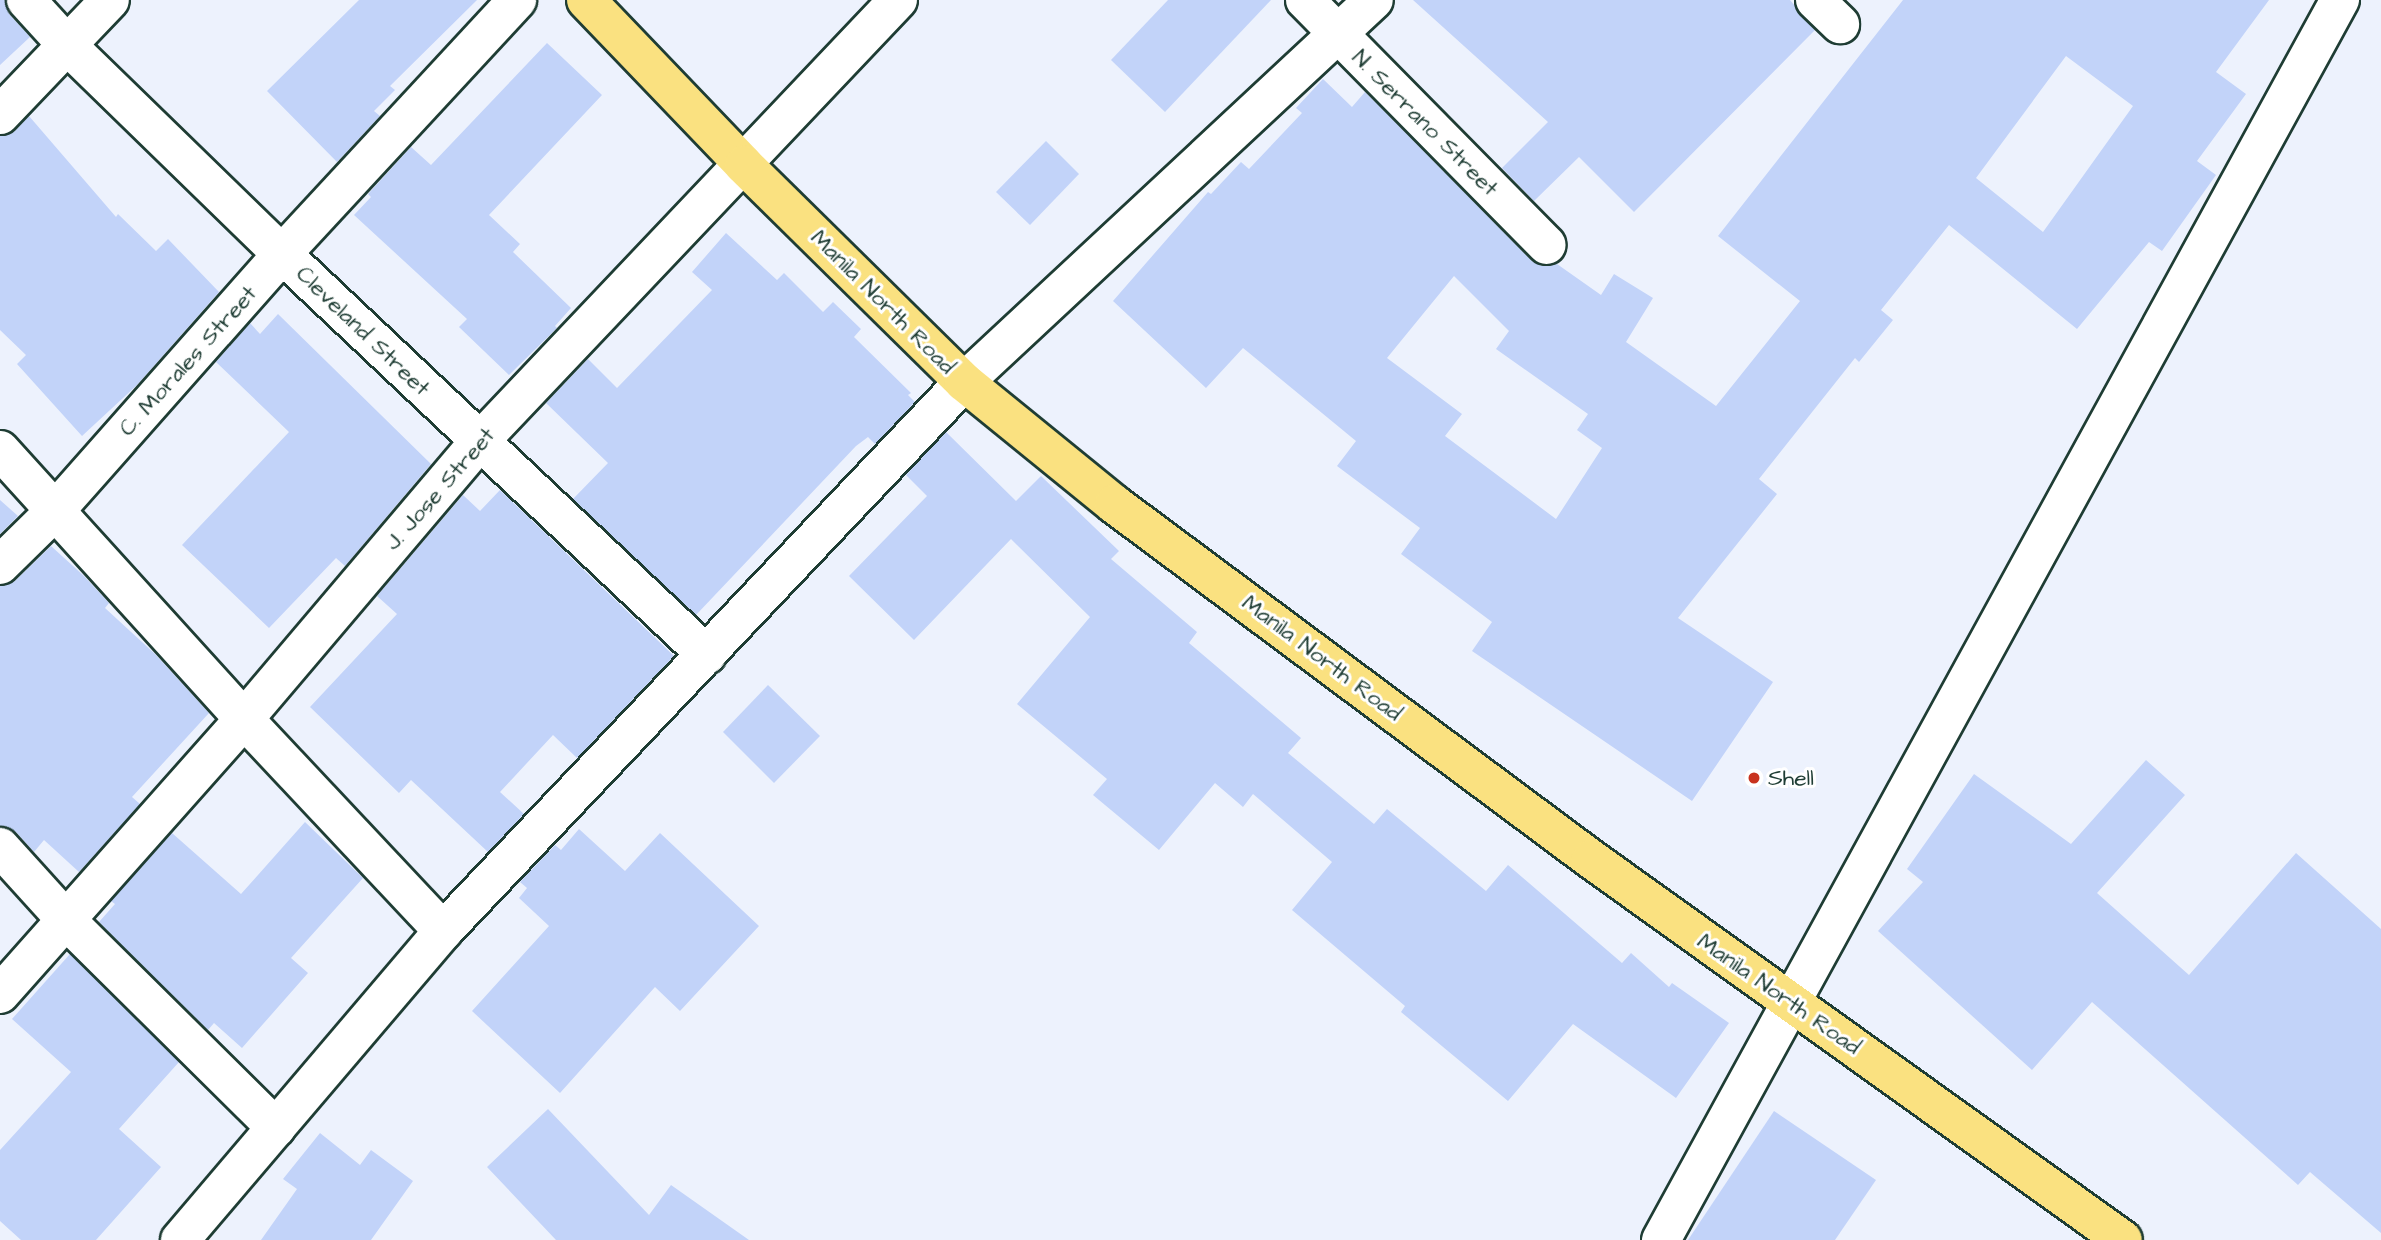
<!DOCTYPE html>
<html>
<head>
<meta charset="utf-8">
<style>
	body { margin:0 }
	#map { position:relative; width:2381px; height:1240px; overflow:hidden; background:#edf2fd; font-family:"Architects Daughter",sans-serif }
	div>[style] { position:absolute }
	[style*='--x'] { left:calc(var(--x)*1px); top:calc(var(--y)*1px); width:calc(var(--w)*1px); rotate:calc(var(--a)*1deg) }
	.building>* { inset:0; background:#c2d3f9 }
	.roads { filter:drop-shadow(2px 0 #1f3d34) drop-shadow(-2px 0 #1f3d34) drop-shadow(0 2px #1f3d34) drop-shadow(0 -2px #1f3d34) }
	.street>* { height:38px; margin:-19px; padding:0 19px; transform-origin:19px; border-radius:19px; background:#fff }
	.secondary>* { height:38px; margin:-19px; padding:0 19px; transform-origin:19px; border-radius:19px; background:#fff }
	.highway>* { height:38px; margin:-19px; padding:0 19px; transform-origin:19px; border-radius:19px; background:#fae180 }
	.dots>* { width:19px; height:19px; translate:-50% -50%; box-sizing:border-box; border:4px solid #fff; border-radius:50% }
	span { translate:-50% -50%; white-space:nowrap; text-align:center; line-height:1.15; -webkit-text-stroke:6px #fff; paint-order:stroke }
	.street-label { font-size:23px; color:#1f3d34 }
	.poi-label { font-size:23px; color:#1f3d34 }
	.left { translate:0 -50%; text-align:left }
</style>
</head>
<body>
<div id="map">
	<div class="building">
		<div style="clip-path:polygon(0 0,5px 0,9px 14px,30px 37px,0 65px)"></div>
		<div style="clip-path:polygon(359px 0,477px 0,390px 86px,395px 90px,374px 111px,380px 116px,337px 162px,267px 91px)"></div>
		<div style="clip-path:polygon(1168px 0,1271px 0,1165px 112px,1111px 60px)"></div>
		<div style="clip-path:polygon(1413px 0,1790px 0,1815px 30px,1634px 212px,1579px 157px,1534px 201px,1502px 168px,1548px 122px)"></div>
		<div style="clip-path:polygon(evenodd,1903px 0,2269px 0,2216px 72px,2246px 94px,2197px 161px,2216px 175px,2162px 251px,2149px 242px,2077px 329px,1949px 225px,1881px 310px,1893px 320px,1859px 362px,1855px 358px,1759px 479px,1777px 494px,1678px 618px,1773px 682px,1692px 801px,1472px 651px,1492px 622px,1401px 554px,1420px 528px,1337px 466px,1356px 441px,1243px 348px,1206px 388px,1113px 301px,1208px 192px,1211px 194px,1241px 162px,1249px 169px,1302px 113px,1296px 108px,1323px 79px,1352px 107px,1365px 92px,1532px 261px,1542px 266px,1557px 264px,1601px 295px,1614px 274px,1653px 298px,1626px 342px,1716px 406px,1800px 301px,1718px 236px,1903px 0,2066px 56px,2133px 106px,2043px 232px,1976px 178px,2066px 56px,1903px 0,1454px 276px,1509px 331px,1496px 349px,1588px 414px,1577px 430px,1602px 448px,1556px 519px,1445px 436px,1462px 414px,1387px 358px,1454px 276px)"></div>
		<div style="clip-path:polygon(547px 43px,602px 95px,489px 215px,520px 244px,513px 252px,571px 308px,555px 326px,557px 328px,509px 375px,459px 327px,467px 319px,354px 215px,371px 197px,368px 194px,411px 147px,431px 165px)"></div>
		<div style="clip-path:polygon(29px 116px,116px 217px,118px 214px,156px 251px,168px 239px,219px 292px,137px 385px,82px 436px,17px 364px,26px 355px,0 330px,0 136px,15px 131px)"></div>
		<div style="clip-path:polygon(1046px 141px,1079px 174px,1030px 225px,996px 192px)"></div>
		<div style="clip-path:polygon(726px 233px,777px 280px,784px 273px,823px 312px,833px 302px,861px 329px,854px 337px,911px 393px,908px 395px,915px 402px,875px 444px,868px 437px,856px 446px,696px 615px,573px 499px,608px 463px,546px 403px,588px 359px,617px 388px,712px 290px,692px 272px)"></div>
		<div style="clip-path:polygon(278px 314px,431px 464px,345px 566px,336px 558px,269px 628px,182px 545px,289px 432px,216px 362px,250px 323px,260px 334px)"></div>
		<div style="clip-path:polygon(946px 432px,1016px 501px,1041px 476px,1119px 551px,1111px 559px,1197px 632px,1189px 643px,1301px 738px,1288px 753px,1374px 824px,1387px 809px,1486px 891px,1508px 865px,1622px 963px,1631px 953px,1669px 987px,1672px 983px,1729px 1023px,1676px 1098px,1573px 1024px,1508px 1101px,1401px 1012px,1405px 1006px,1292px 910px,1332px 862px,1253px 794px,1243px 807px,1215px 783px,1159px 850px,1093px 795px,1107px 779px,1017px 704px,1090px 617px,1011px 539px,914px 640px,849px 576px,927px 496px,906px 475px)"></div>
		<div style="clip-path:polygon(500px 490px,674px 656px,577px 758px,553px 735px,500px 792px,524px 814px,488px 852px,411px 780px,399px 793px,310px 707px,397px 614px,377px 596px,463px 495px,480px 511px)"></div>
		<div style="clip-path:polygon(0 500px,18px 516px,0 534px)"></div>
		<div style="clip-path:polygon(51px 546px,84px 576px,109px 603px,105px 608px,155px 654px,209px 713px,132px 797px,140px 804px,79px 872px,44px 840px,34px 852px,16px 832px,0 826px,0 586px,15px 581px)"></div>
		<div style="clip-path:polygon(768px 685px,820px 736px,774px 783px,723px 732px)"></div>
		<div style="clip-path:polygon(2146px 760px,2185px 795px,2097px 893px,2189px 975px,2296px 853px,2381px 929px,2381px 1233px,2310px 1172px,2298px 1185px,2092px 1002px,2032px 1070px,1878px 931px,1923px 882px,1907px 869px,1974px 774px,2071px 844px)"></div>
		<div style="clip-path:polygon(305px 822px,363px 878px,291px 958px,308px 973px,242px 1048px,214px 1023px,208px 1030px,99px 922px,115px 904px,111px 901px,172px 833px,241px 894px)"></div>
		<div style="clip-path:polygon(579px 829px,625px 871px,660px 833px,759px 926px,680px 1011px,655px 987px,560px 1093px,472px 1011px,549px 926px,519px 898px,527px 888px,520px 882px,555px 845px,561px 850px)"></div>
		<div style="clip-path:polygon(70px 954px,179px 1062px,119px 1129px,161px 1167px,96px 1240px,21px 1240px,0 1221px,0 1150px,71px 1072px,12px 1019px)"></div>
		<div style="clip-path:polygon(548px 1109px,649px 1215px,671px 1185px,749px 1240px,556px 1240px,487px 1167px)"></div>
		<div style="clip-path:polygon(1774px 1111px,1876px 1180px,1835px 1240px,1688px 1240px)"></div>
		<div style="clip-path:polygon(320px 1133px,360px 1165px,371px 1150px,413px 1181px,371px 1240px,261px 1240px,297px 1189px,283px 1179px)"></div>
	</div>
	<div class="roads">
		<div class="street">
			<div style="--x:26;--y:0;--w:62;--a:47.6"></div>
			<div style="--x:68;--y:46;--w:298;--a:44.2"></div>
			<div style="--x:282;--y:254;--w:584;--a:43.34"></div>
			<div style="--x:1305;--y:0;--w:344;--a:45.4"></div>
			<div style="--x:1815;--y:0;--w:35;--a:44"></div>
			<div style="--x:0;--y:115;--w:159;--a:-46.3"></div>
			<div style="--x:964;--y:382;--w:560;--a:-42.98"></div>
			<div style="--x:0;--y:450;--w:363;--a:47.8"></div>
			<div style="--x:244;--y:719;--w:291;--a:46.8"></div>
			<div style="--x:0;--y:565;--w:76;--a:-44.5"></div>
			<div style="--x:54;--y:512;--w:344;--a:-48.5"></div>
			<div style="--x:282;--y:254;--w:346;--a:-47.2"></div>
			<div style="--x:0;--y:847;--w:97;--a:47.9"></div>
			<div style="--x:65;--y:919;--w:297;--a:44.7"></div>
			<div style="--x:0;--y:994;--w:368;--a:-48.4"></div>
			<div style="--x:244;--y:719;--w:363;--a:-49.7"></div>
			<div style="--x:479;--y:442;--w:609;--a:-46.53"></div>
			<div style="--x:1661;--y:1240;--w:1414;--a:-61.3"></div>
		</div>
		<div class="secondary">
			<div style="--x:180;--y:1240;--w:406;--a:-49.6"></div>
			<div style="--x:443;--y:931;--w:757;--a:-46.5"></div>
		</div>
		<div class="highway">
			<div style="--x:586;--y:0;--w:228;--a:46.2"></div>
			<div style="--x:744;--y:165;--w:309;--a:44.6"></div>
			<div style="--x:964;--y:382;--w:193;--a:39.1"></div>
			<div style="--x:1114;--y:504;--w:595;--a:36.66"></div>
			<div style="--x:1591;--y:859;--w:654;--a:35.61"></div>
		</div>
	</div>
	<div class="dots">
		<div style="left:1754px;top:778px;background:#c8321e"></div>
	</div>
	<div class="street-label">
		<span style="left:1425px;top:123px;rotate:45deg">N. Serrano Street</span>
		<span style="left:883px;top:302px;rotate:45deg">Manila North Road</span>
		<span style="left:363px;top:331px;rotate:44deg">Cleveland Street</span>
		<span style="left:188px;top:361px;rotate:-48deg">C. Morales Street</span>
		<span style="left:440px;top:489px;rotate:-49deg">J. Jose Street</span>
		<span style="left:1322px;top:658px;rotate:37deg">Manila North Road</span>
		<span style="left:1779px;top:994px;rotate:35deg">Manila North Road</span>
	</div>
	<div class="poi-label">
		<span class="left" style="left:1768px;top:778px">Shell</span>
	</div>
</div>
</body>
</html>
